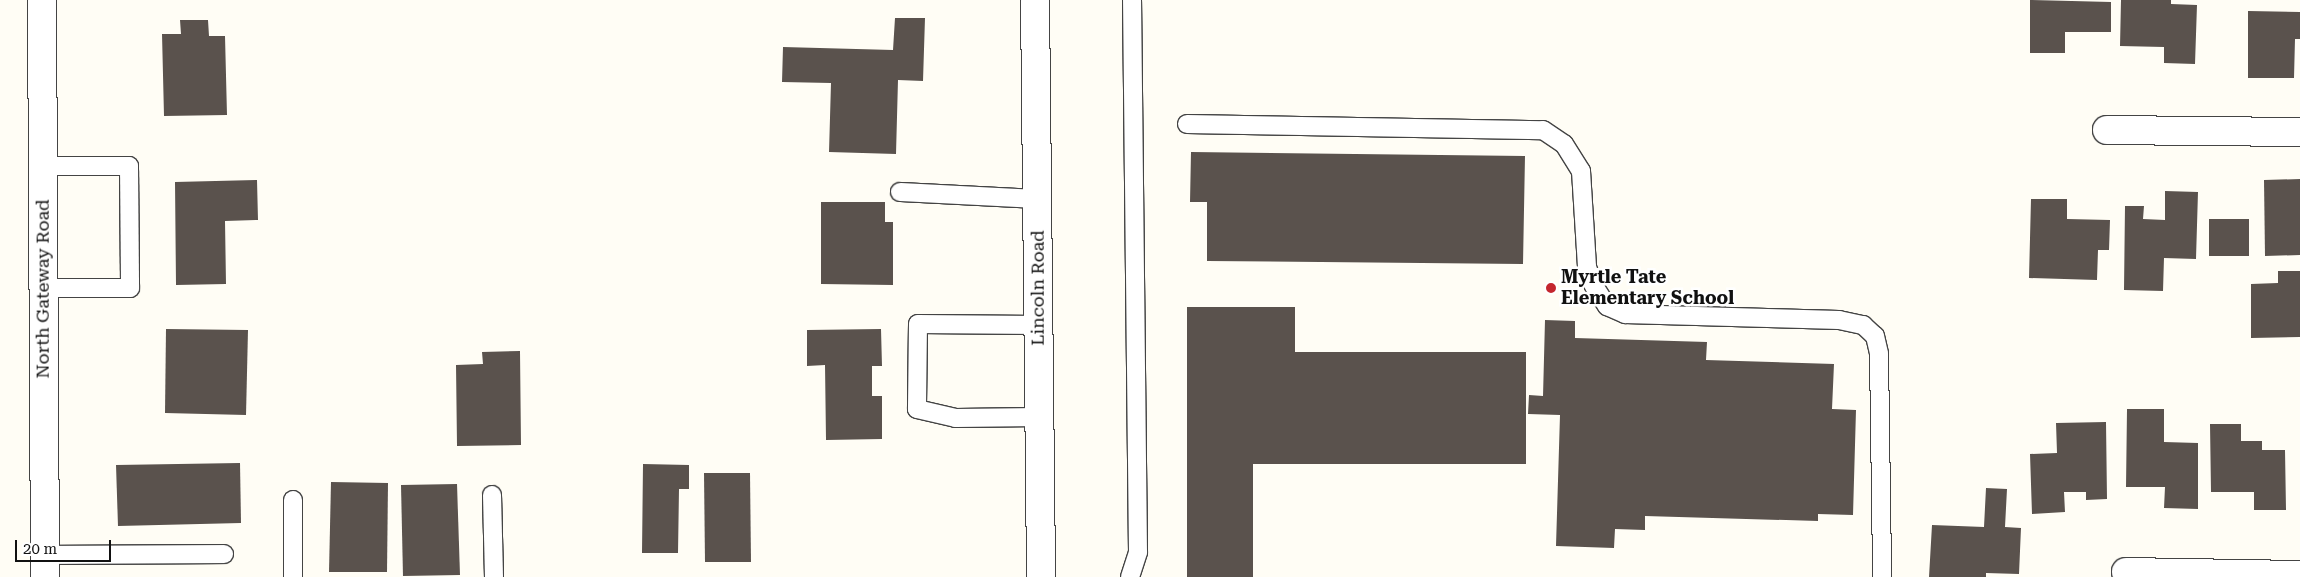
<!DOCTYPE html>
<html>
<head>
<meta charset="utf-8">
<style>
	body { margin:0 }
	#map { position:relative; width:2300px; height:577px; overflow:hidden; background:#fffdf5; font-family:"Roboto Serif",serif }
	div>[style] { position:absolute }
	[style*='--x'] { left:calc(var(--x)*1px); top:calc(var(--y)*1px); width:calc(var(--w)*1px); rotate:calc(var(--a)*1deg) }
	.building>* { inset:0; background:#5a524d }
	.roads { filter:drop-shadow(1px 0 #444) drop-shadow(-1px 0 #444) drop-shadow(0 1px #444) drop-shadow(0 -1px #444) }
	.service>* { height:18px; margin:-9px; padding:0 9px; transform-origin:9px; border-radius:9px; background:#fff }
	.minor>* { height:28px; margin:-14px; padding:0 14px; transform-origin:14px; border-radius:14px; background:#fff }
	.dots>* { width:14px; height:14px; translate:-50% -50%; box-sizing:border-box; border:2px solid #fff; border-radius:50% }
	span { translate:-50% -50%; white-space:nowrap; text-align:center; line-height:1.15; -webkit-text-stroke:5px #fff; paint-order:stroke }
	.poi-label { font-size:18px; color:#111; font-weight:700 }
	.left { translate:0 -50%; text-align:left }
	.street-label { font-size:18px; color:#111 }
	.scale { position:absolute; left:15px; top:540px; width:96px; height:22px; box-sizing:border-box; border:2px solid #111; border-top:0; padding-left:6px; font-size:15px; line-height:18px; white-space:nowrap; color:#111; -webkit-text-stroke:4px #fff; paint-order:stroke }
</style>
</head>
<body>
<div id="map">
	<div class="building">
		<div style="clip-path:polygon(2030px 0,2111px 2px,2111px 32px,2065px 32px,2065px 53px,2030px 53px)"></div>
		<div style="clip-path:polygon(2121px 0,2171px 0,2171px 4px,2197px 5px,2195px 64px,2164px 63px,2164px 47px,2120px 46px)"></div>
		<div style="clip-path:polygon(2248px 11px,2300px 12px,2300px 39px,2295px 39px,2294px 78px,2248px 78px)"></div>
		<div style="clip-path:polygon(895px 18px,925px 18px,923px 81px,898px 80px,896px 154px,829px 152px,831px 83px,782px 82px,783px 47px,893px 50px)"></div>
		<div style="clip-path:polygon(180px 20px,208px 20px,209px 36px,225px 36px,227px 115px,164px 116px,162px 34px,181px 34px)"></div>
		<div style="clip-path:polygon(1191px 152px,1525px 156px,1523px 264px,1207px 261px,1207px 202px,1190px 202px)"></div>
		<div style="clip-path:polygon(2300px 179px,2300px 255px,2265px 256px,2264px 180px)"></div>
		<div style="clip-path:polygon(257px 180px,258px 220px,225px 221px,226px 284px,176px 285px,175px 182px)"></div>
		<div style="clip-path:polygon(2165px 191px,2198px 192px,2196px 259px,2164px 258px,2163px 291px,2124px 290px,2125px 206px,2144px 206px,2143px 219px,2165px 220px)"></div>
		<div style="clip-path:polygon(2031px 199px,2067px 199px,2067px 219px,2110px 220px,2109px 250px,2098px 250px,2097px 280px,2029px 278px)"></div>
		<div style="clip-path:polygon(821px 202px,885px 202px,885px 222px,893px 222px,893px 285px,821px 284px)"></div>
		<div style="clip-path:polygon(2209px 219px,2249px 219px,2249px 256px,2209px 256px)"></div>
		<div style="clip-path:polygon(2278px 271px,2300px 271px,2300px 337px,2251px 338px,2251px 284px,2278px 283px)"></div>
		<div style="clip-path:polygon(1187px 307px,1295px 307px,1295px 352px,1526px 352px,1526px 464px,1253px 464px,1253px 577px,1187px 577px)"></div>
		<div style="clip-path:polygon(1545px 320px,1575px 321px,1575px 338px,1707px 342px,1706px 360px,1834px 364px,1832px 409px,1856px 410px,1853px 515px,1818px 514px,1818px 521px,1645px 516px,1645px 530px,1615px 529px,1614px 548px,1556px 546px,1560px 415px,1528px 414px,1529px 395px,1543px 396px)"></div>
		<div style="clip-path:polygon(166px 329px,248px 330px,246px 415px,165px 413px)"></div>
		<div style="clip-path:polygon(881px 329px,882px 366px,872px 366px,872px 396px,882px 396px,882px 439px,826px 440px,825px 365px,807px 366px,807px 330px)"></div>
		<div style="clip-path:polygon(520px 351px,521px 445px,457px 446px,456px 365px,483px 364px,482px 352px)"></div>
		<div style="clip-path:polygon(2127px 409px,2164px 409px,2164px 442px,2198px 443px,2198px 509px,2164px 508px,2165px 487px,2126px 487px)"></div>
		<div style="clip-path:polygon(2106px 422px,2107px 499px,2086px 500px,2086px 492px,2064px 492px,2065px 512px,2032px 514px,2030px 454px,2057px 453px,2056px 423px)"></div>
		<div style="clip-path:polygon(2210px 424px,2241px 424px,2241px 441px,2262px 441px,2262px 450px,2285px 450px,2286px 510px,2254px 510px,2254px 492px,2211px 492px)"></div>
		<div style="clip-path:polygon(240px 463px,241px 523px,118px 526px,116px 465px)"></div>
		<div style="clip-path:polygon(643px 464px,689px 465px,689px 489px,679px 489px,678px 553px,642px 553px)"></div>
		<div style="clip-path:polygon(704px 473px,750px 473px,751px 562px,705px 562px)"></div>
		<div style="clip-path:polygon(331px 482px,388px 483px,387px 572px,329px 572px)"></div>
		<div style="clip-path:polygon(457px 484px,460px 575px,403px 576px,401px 485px)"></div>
		<div style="clip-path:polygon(1986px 488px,2007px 489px,2005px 527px,2021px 528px,2019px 574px,1986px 573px,1986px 577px,1929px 577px,1932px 525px,1984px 527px)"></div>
	</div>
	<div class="roads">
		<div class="service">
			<div style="--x:1187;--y:124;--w:356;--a:1"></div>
			<div style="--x:1543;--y:130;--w:25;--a:34"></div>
			<div style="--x:1564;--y:144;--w:32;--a:58"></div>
			<div style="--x:1581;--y:171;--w:96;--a:86.4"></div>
			<div style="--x:1587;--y:267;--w:20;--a:70"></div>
			<div style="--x:1594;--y:286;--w:24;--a:57"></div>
			<div style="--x:1607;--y:306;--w:20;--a:24"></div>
			<div style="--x:1625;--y:314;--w:214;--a:1.6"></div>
			<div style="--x:1839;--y:320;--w:25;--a:12"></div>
			<div style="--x:1863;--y:325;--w:16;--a:43"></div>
			<div style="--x:1875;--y:336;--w:18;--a:77"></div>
			<div style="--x:1879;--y:354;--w:223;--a:89.2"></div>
			<div style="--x:43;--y:166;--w:86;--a:0"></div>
			<div style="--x:129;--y:166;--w:122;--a:89.5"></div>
			<div style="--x:130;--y:288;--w:87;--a:180"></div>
			<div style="--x:900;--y:192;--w:138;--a:2.9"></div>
			<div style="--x:1039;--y:325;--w:121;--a:-179.5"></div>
			<div style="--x:918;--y:324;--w:85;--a:90.7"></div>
			<div style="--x:917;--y:409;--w:40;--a:13"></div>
			<div style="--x:956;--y:418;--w:83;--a:-0.7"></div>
			<div style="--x:492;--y:495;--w:82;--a:88.6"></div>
			<div style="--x:293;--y:500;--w:77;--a:90"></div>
			<div style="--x:45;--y:555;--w:179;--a:-0.3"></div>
			<div style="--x:1130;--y:577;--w:26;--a:-72"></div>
			<div style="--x:1138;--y:552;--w:552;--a:-90.62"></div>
		</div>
		<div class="minor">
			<div style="--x:42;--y:0;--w:577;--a:89.7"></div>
			<div style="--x:1035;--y:0;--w:577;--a:89.4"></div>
			<div style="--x:2107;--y:130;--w:193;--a:0.6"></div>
			<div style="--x:2126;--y:572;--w:174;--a:1"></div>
		</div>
	</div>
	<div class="dots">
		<div style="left:1551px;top:288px;background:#c4262e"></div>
	</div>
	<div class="poi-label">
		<span class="left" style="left:1561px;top:288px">Myrtle Tate<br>Elementary School</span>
	</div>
	<div class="street-label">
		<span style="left:1038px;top:288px;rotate:-90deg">Lincoln Road</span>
		<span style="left:43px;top:289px;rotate:-90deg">North Gateway Road</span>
	</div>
	<div class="scale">20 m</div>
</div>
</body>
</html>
